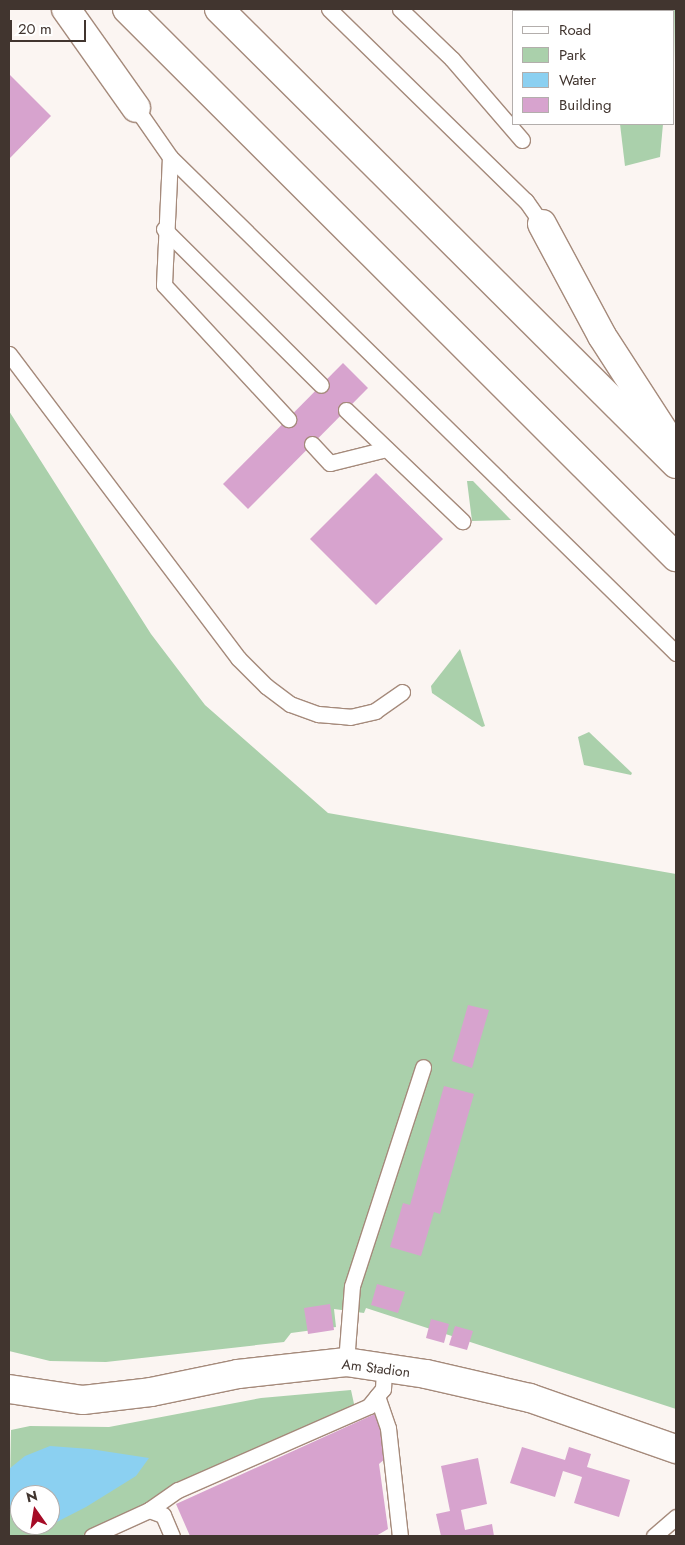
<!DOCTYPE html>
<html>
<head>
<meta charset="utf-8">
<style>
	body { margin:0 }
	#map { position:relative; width:685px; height:1545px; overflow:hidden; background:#fbf5f2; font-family:Jost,sans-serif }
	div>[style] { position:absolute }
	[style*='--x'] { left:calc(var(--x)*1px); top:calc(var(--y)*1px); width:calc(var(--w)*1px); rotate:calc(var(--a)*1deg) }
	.green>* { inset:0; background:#aad0ab }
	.water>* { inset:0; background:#8bd0f1 }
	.building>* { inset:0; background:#d7a3ce }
	.roads { filter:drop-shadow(1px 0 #a58a7b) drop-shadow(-1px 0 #a58a7b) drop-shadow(0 1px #a58a7b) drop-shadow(0 -1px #a58a7b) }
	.service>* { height:15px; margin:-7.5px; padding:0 7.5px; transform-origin:7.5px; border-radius:7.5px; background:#fff }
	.minor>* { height:28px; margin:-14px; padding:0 14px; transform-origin:14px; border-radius:14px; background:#fff }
	.motorway>* { height:28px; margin:-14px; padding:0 14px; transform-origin:14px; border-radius:14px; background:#fff }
	span { translate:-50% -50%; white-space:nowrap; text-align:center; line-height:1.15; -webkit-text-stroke:4.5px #fff; paint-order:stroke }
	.street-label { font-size:14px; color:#41352f }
	.frame { position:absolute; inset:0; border:10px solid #41352f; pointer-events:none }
	.legend { position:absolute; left:512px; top:10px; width:162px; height:115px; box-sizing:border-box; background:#fff; border:1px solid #b3aeac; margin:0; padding:6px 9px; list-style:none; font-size:15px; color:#41352f }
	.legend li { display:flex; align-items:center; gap:10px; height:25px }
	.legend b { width:25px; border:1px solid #b3aeac }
	.north { position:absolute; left:10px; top:1485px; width:50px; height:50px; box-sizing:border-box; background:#fff; border:1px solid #b3aeac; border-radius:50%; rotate:347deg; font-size:14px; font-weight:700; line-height:20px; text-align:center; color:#41352f }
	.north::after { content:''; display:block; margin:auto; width:18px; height:22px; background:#a50b26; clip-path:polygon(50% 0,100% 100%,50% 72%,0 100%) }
	.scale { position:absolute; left:10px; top:20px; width:76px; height:22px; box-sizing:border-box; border:2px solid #41352f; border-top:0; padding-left:6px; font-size:15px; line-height:18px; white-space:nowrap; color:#41352f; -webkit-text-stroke:4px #fff; paint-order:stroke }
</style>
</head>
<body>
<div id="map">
	<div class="green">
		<div style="clip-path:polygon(607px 9px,676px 9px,676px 116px,674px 11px)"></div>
		<div style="clip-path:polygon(620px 124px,663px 124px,660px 157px,625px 166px)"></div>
		<div style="clip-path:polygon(9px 411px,151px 634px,205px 705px,328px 813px,676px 874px,676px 1409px,366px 1308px,364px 1313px,334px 1309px,336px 1327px,291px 1333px,284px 1342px,106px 1362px,50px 1361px,9px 1351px)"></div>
		<div style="clip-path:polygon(467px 481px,473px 481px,511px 520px,472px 521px)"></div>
		<div style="clip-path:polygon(460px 649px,485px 726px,482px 727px,432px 693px,431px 686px)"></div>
		<div style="clip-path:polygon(589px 732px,632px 773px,631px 775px,584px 765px,578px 737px)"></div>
		<div style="clip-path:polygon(evenodd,351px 1390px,356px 1413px,81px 1536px,9px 1536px,11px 1430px,30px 1426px,109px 1427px,261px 1398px,351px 1390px,20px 1495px,50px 1495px,50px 1525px,20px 1525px,20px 1495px)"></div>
	</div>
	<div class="water">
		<div style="clip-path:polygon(evenodd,50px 1446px,90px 1449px,149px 1458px,136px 1476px,86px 1507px,45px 1528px,21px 1530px,9px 1509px,9px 1469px,25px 1456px,50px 1446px,20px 1495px,50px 1495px,50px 1525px,20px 1525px,20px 1495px)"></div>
	</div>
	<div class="building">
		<div style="clip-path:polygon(10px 75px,51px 116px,9px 159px,9px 76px)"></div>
		<div style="clip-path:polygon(343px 363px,368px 388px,248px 509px,223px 484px)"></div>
		<div style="clip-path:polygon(376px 473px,443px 539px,376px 605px,310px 539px)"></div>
		<div style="clip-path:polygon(468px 1005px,489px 1010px,472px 1068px,452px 1061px)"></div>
		<div style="clip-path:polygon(444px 1086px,474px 1094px,440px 1214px,434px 1212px,421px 1256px,390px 1247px,403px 1203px,410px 1205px)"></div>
		<div style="clip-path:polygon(377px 1284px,405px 1292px,398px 1313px,371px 1305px)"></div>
		<div style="clip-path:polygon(330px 1304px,334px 1330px,308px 1334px,304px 1308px)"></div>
		<div style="clip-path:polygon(431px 1319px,449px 1324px,444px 1343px,426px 1338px)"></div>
		<div style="clip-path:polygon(455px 1326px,473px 1331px,467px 1350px,449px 1345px)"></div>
		<div style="clip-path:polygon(377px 1413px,387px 1457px,379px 1464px,388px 1529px,376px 1536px,190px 1536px,176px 1504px)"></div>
		<div style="clip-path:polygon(522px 1447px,565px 1460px,569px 1447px,591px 1454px,587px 1467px,630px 1480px,619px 1517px,574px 1503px,582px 1477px,563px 1471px,555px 1497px,510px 1483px)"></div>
		<div style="clip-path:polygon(478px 1458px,487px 1504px,461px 1510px,465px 1530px,492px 1524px,494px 1536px,441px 1536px,436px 1514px,450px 1511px,441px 1466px)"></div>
	</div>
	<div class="roads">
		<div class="service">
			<div style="--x:329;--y:9;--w:275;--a:44.3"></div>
			<div style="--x:526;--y:201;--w:28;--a:55"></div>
			<div style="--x:400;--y:9;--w:72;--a:43.9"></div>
			<div style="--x:452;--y:59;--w:107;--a:49.2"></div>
			<div style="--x:136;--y:108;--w:60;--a:55.2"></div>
			<div style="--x:170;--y:157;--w:128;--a:92.7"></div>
			<div style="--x:164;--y:285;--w:183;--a:47.2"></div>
			<div style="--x:170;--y:157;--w:709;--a:44.43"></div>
			<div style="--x:164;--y:229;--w:221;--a:44.8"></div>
			<div style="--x:9;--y:354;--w:381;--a:53"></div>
			<div style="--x:238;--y:658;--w:40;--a:45"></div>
			<div style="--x:266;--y:686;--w:30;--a:37"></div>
			<div style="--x:290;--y:704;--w:30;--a:20"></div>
			<div style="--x:318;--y:714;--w:32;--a:5"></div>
			<div style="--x:350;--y:717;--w:26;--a:-13"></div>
			<div style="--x:375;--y:711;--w:33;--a:-35"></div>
			<div style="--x:346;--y:410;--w:161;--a:43.7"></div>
			<div style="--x:312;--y:444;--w:26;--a:47"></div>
			<div style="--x:330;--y:463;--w:58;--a:-14"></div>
			<div style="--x:346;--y:1362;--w:76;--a:-85.5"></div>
			<div style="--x:352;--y:1286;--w:230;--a:-72"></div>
			<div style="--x:377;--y:1396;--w:34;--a:71"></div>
			<div style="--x:388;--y:1428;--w:109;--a:83.7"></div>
			<div style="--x:149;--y:1510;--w:35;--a:-35"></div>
			<div style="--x:178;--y:1490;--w:209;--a:-23.7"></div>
			<div style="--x:369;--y:1406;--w:22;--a:-51"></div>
			<div style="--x:383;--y:1389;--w:21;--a:-87"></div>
			<div style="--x:92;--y:1536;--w:63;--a:-24.5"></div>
			<div style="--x:149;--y:1510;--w:15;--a:20"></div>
			<div style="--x:163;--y:1515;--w:23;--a:67"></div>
			<div style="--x:654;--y:1536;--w:29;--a:-41"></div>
		</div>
		<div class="minor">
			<div style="--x:9;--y:1389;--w:75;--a:8.5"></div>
			<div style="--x:83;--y:1400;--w:68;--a:-6.7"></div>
			<div style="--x:151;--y:1392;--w:89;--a:-11.7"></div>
			<div style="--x:238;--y:1374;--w:109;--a:-6.3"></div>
			<div style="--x:346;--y:1362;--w:81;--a:8.5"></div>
			<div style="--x:426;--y:1374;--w:107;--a:13"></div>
			<div style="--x:530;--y:1398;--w:155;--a:19.3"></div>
		</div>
		<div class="motorway">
			<div style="--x:66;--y:9;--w:121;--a:54.7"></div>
			<div style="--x:127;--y:9;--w:776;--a:44.95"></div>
			<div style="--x:219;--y:9;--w:645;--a:44.87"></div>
			<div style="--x:542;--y:224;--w:127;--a:61.8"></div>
			<div style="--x:602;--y:336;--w:125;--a:57.1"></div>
		</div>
	</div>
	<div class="street-label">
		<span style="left:376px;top:1368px;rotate:7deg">Am Stadion</span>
	</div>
	<div class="frame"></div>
	<ul class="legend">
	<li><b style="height:6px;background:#fff"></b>Road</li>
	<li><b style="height:14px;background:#aad0ab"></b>Park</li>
	<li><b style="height:14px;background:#8bd0f1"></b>Water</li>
	<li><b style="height:14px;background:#d7a3ce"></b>Building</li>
	</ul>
	<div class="north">N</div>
	<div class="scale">20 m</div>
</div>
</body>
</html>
